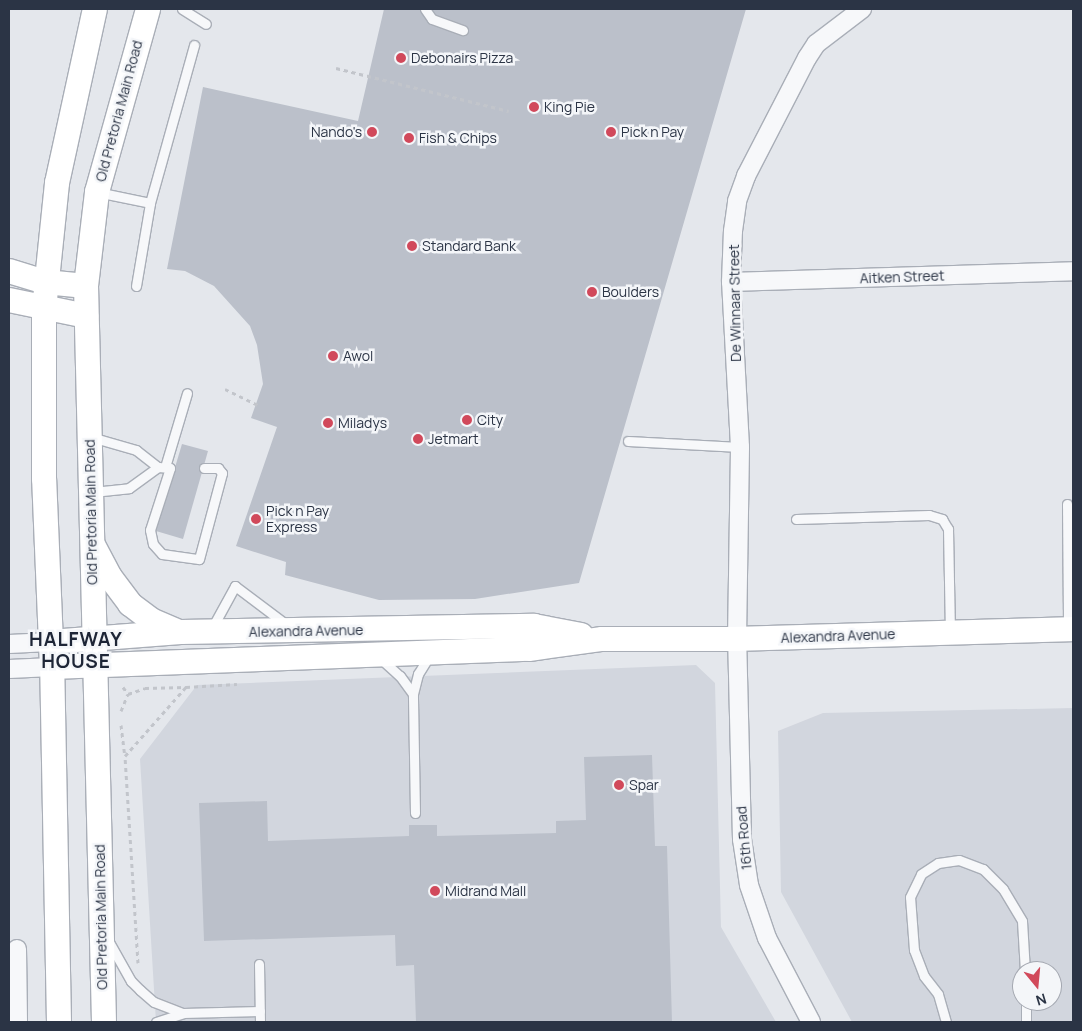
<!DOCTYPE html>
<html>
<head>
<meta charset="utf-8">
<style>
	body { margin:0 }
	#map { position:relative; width:1082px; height:1031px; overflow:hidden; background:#e4e7ec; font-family:Manrope,sans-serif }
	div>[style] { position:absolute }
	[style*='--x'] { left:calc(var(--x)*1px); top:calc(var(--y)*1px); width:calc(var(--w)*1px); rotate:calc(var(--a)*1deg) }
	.built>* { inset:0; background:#d2d6de }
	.building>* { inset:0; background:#bbc0ca }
	.path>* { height:3px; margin-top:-1.5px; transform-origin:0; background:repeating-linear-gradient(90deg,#c2c5cb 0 4px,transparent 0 8px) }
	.roads { filter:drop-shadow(1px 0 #a9aeb7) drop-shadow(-1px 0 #a9aeb7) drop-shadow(0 1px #a9aeb7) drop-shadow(0 -1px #a9aeb7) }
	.lane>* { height:9px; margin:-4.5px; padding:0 4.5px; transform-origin:4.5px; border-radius:4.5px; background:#f7f8fa }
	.street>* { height:18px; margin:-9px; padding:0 9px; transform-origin:9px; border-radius:9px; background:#f7f8fa }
	.secondary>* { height:24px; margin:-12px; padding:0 12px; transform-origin:12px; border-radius:12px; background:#fff }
	.dots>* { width:14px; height:14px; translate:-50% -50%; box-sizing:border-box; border:2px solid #f4f6f9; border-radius:50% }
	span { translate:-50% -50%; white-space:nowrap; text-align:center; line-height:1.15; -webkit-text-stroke:5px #f4f6f9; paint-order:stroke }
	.poi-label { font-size:14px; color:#2b3445 }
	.left { translate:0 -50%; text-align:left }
	.right { translate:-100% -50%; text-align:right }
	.street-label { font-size:14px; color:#2b3445 }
	.district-label { font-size:19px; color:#1d2536; font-weight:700; letter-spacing:1px }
	.frame { position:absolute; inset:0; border:10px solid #2b3445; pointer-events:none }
	.north { position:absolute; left:1012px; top:961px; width:50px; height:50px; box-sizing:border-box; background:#f4f6f9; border:1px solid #a4a8b1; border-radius:50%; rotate:163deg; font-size:14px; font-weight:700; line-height:20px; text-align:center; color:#2b3445 }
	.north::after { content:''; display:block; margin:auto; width:18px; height:22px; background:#d1495b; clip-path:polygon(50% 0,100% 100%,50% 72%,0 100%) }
</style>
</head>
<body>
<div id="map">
	<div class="built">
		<div style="clip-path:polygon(696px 665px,715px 683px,721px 927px,776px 1022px,156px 1022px,140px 759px,197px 685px)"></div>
		<div style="clip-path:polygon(evenodd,1073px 708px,1073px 1022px,852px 1022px,781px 892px,778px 731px,823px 713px,1073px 708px,1022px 971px,1052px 971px,1052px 1001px,1022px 1001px,1022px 971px)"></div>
	</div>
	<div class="building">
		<div style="clip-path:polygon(384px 9px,746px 9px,579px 583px,475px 599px,379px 600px,285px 575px,286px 562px,236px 546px,277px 427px,251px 418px,263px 384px,257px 345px,250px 326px,214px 286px,185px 271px,167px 269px,203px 87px,358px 121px)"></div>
		<div style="clip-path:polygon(182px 444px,208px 451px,183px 539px,156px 531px)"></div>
		<div style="clip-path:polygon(652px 755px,655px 846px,667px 846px,672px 1022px,416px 1022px,414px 965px,396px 966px,395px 935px,204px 941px,199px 803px,267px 801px,268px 841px,409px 836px,409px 825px,437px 825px,437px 836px,556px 833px,556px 821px,586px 820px,584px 757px)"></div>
	</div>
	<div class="path">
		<div style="--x:336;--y:68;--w:178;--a:14"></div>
		<div style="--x:225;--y:389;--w:37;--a:26"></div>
		<div style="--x:123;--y:687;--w:9;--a:54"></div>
		<div style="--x:128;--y:694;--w:18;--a:-19"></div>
		<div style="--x:145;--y:688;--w:41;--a:-1.4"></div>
		<div style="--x:121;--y:711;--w:18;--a:-68"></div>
		<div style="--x:121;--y:725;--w:31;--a:83"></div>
		<div style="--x:138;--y:963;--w:207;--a:-93.6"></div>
		<div style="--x:125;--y:756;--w:92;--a:-48.5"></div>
		<div style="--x:186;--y:687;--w:51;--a:-3.4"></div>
	</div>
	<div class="roads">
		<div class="lane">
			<div style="--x:182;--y:9;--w:28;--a:32"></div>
			<div style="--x:425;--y:9;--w:12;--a:55"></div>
			<div style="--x:432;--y:19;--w:33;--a:20"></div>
			<div style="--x:97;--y:192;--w:54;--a:11.7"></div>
			<div style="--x:136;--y:286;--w:84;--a:-80.4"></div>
			<div style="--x:150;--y:203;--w:164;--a:-74.4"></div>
			<div style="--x:91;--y:437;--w:47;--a:16.1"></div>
			<div style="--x:136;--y:450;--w:28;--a:38"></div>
			<div style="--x:158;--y:467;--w:12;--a:5"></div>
			<div style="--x:170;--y:468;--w:65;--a:107.9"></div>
			<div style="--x:150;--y:530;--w:14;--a:78"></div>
			<div style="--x:153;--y:544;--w:13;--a:48"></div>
			<div style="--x:162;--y:554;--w:37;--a:8"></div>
			<div style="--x:199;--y:559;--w:89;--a:-75"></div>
			<div style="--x:222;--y:473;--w:6;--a:-129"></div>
			<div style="--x:218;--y:468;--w:14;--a:180"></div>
			<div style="--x:628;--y:441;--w:112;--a:3.1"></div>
			<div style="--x:165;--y:467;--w:77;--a:-73.4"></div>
			<div style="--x:93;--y:492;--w:36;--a:-6"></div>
			<div style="--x:129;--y:488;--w:36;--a:-36"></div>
			<div style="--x:1067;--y:504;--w:125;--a:89.5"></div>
			<div style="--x:796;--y:519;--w:133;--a:-1.7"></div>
			<div style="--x:929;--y:515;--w:14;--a:17"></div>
			<div style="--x:942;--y:519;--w:12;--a:59"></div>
			<div style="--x:948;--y:529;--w:103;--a:88.9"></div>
			<div style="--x:212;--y:628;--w:48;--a:-61.3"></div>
			<div style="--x:235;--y:586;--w:65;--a:36.9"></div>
			<div style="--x:382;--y:660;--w:24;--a:42"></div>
			<div style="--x:400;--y:676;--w:22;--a:54"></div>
			<div style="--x:415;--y:813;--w:119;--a:-91"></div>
			<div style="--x:413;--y:694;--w:21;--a:-76"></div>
			<div style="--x:418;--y:674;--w:22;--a:-58"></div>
			<div style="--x:109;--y:942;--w:45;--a:60.6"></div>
			<div style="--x:131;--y:981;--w:13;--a:45"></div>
			<div style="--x:140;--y:990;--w:18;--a:41"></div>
			<div style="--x:154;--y:1002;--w:31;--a:21"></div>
			<div style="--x:259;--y:964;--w:58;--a:89"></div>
			<div style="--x:1026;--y:1001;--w:21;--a:90"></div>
			<div style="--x:156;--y:1022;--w:28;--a:-18"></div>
			<div style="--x:183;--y:1013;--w:77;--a:-1.5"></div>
			<div style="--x:946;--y:1022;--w:29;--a:-106"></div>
			<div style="--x:938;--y:994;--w:23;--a:-128"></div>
			<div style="--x:924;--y:976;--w:28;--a:-111"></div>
			<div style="--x:914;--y:950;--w:53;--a:-94.3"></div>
			<div style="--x:910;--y:897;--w:25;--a:-64"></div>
			<div style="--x:921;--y:874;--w:20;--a:-33"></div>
			<div style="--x:938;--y:863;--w:21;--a:-8"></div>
			<div style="--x:959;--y:860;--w:26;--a:21"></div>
			<div style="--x:983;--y:869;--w:28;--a:45"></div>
			<div style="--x:1003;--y:889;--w:37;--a:59"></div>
			<div style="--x:1022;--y:921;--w:50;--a:86.6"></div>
		</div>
		<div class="street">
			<div style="--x:731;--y:282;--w:342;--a:-1.8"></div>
			<div style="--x:9;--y:644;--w:41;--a:-2.8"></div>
			<div style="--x:9;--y:669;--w:43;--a:-2.7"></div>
			<div style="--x:17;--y:949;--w:73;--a:89.2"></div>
			<div style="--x:811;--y:1022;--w:95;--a:-117.6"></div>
			<div style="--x:767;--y:938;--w:56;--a:-108.8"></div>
			<div style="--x:749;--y:885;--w:47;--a:-98.7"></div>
			<div style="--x:742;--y:839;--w:200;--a:-91.4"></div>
			<div style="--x:737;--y:639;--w:192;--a:-89.1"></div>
			<div style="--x:740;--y:447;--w:165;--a:-93.1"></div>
			<div style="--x:731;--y:282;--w:51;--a:-87.8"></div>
			<div style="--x:733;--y:231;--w:30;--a:-82"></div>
			<div style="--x:737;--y:201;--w:27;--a:-70"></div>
			<div style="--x:746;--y:176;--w:133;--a:-62.7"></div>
			<div style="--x:807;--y:58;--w:17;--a:-57"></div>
			<div style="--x:816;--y:44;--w:58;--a:-37.3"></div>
		</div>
		<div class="secondary">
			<div style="--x:9;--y:271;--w:38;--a:17"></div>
			<div style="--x:45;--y:282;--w:41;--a:5.6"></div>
			<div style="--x:9;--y:300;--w:79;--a:11.7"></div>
			<div style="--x:93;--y:545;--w:36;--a:62"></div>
			<div style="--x:110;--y:577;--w:34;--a:53"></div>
			<div style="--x:130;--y:604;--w:26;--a:37"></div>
			<div style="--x:151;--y:620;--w:28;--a:23"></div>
			<div style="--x:50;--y:642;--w:131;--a:-4.4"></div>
			<div style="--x:181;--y:632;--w:353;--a:-1"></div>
			<div style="--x:534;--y:626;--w:48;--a:10.8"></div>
			<div style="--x:52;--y:667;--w:477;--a:-2.2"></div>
			<div style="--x:529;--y:649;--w:74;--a:-7.8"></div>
			<div style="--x:602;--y:639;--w:135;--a:0"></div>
			<div style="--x:737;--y:639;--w:336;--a:-1.7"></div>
			<div style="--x:59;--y:1022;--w:355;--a:-91.1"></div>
			<div style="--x:52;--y:667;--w:188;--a:-92.4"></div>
			<div style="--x:44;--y:479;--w:170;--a:-90"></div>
			<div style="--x:44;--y:309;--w:127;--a:-84.1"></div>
			<div style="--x:57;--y:183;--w:178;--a:-77.7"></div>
			<div style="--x:104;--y:1022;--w:736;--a:-91.4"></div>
			<div style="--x:86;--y:286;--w:95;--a:-83.3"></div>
			<div style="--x:97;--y:192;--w:190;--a:-74.4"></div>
		</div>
	</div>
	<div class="dots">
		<div style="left:401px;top:58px;background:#d1495b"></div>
		<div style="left:534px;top:107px;background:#d1495b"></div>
		<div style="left:372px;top:132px;background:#d1495b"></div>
		<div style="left:611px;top:132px;background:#d1495b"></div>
		<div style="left:409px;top:138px;background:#d1495b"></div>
		<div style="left:412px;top:246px;background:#d1495b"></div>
		<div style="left:592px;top:292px;background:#d1495b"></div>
		<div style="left:333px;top:356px;background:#d1495b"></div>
		<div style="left:467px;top:420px;background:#d1495b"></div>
		<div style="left:328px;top:423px;background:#d1495b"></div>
		<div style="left:418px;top:439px;background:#d1495b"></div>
		<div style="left:256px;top:519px;background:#d1495b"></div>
		<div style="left:619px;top:785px;background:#d1495b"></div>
		<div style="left:435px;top:891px;background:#d1495b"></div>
	</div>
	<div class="poi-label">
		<span class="left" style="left:411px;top:58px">Debonairs Pizza</span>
		<span class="left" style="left:544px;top:107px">King Pie</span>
		<span class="right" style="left:362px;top:132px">Nando's</span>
		<span class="left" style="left:621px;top:132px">Pick n Pay</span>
		<span class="left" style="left:419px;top:138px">Fish &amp; Chips</span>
		<span class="left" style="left:422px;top:246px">Standard Bank</span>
		<span class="left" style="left:602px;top:292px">Boulders</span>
		<span class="left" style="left:343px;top:356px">Awol</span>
		<span class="left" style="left:477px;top:420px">City</span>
		<span class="left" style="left:338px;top:423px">Miladys</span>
		<span class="left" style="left:428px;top:439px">Jetmart</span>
		<span class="left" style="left:266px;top:519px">Pick n Pay<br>Express</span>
		<span class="left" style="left:629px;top:785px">Spar</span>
		<span class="left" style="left:445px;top:891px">Midrand Mall</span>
	</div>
	<div class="street-label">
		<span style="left:119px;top:111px;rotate:-75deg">Old Pretoria Main Road</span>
		<span style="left:902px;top:277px;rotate:-2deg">Aitken Street</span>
		<span style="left:735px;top:303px;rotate:-91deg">De Winnaar Street</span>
		<span style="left:91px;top:512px;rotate:-91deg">Old Pretoria Main Road</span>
		<span style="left:306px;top:631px;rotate:-1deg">Alexandra Avenue</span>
		<span style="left:838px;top:636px;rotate:-2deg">Alexandra Avenue</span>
		<span style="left:744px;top:838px;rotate:-95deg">16th Road</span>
		<span style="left:101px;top:917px;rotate:-91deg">Old Pretoria Main Road</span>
	</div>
	<div class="district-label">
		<span style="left:76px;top:651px">HALFWAY<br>HOUSE</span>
	</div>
	<div class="frame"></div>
	<div class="north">N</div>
</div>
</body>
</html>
